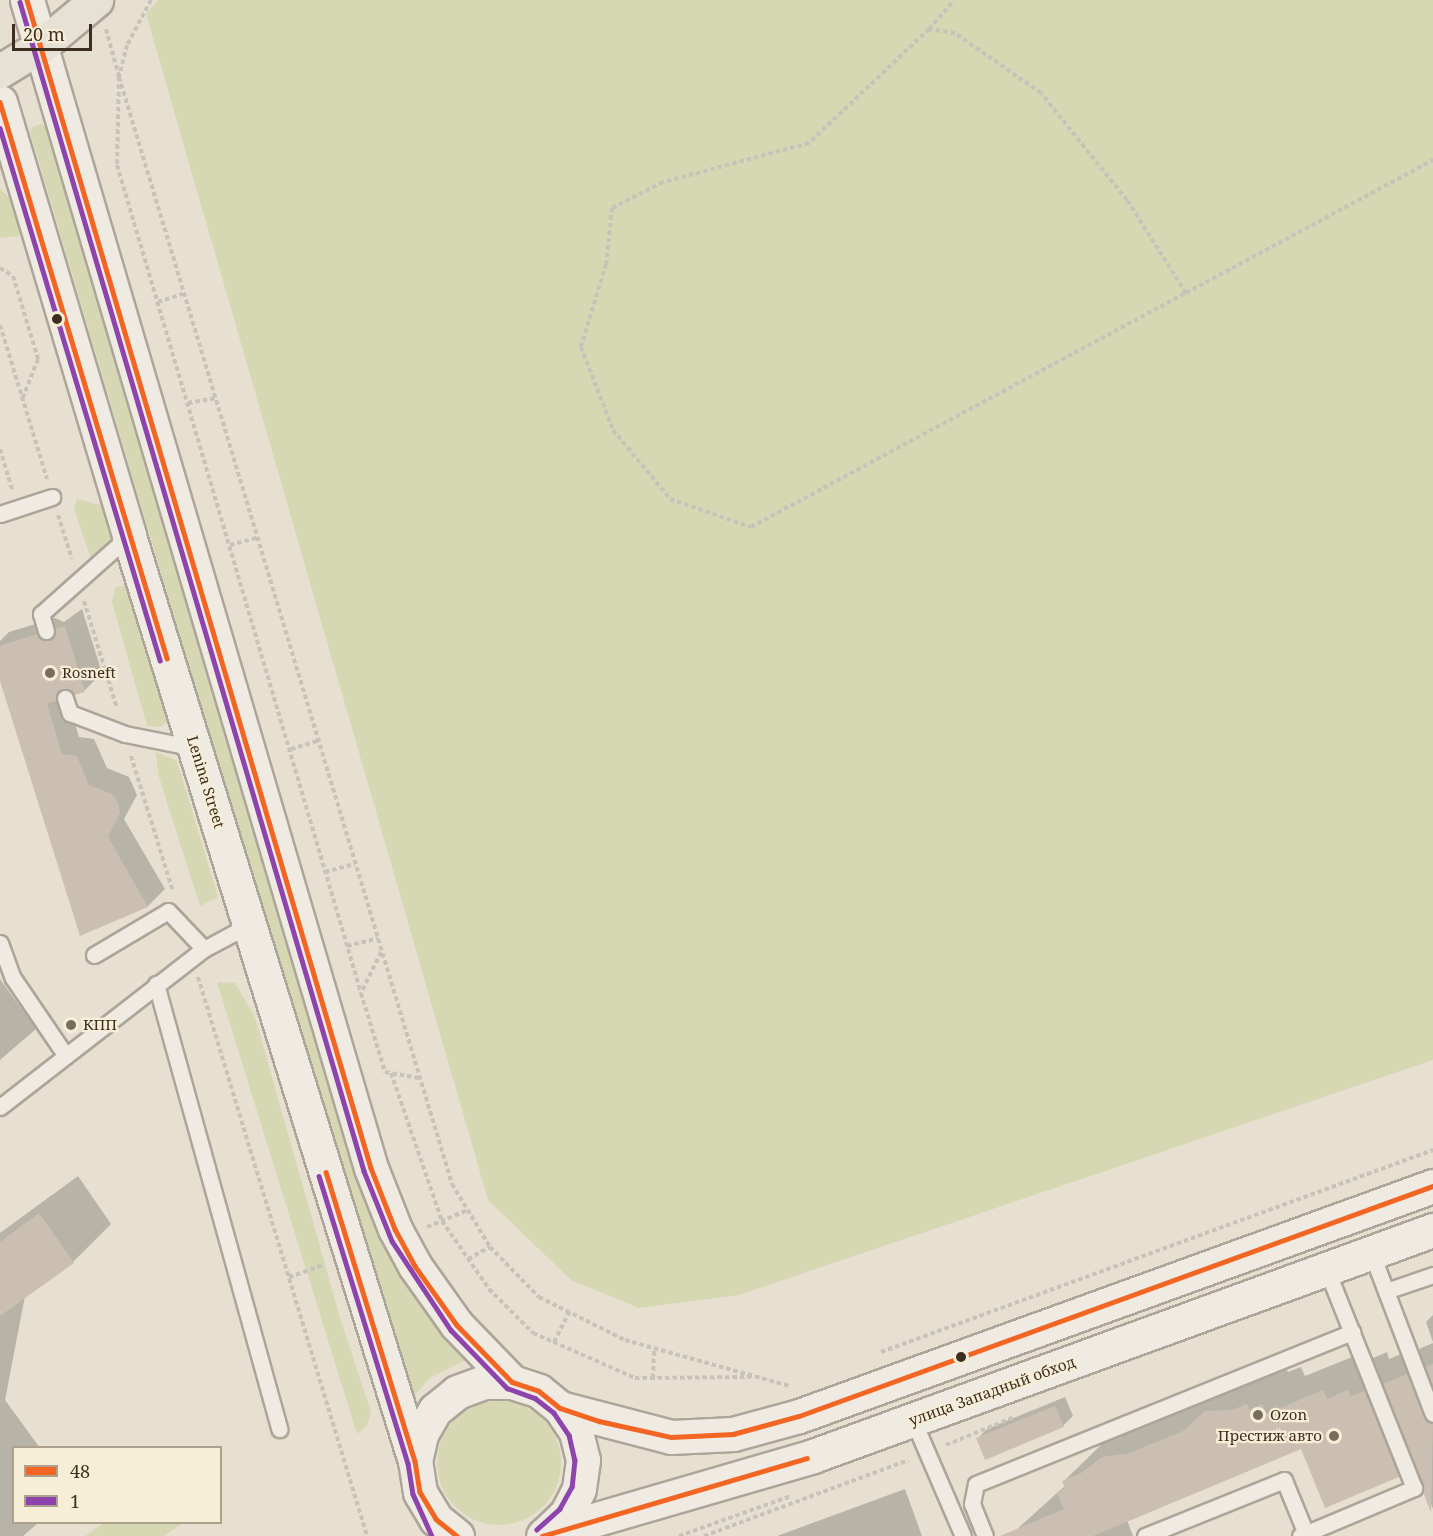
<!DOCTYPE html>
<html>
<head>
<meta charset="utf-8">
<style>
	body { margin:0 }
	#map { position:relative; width:1433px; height:1536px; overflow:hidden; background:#e7e0d1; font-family:"Noto Serif",serif }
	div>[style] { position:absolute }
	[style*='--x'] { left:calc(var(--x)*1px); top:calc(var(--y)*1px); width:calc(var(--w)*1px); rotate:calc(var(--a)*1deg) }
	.green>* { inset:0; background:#d6d7b3 }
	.round { border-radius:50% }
	.shadow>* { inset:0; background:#0003 }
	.building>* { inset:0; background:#cbbfb2 }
	.path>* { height:4px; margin-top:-2px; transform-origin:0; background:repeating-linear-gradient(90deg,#c8c2b9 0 4.5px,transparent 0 7.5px) }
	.roads { filter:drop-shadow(2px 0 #ada599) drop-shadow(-2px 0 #ada599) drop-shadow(0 2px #ada599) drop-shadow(0 -2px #ada599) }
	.service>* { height:15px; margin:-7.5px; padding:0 7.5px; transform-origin:7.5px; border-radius:7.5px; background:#efebe3 }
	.secondary>* { height:33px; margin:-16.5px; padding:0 16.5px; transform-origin:16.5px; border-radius:16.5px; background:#efebe3 }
	.primary>* { height:33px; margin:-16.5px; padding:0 16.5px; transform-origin:16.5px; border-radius:16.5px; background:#e6e1d4 }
	.bus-1>* { height:4.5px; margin:-2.25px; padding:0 2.25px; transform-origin:2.25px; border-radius:2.25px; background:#f26522 }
	.bus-2>* { height:4.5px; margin:-2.25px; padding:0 2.25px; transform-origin:2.25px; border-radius:2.25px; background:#8e44ad }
	.dots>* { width:16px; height:16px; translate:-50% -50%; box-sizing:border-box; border:3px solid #f7eed8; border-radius:50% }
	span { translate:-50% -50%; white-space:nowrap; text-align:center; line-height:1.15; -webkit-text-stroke:4.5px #f7eed8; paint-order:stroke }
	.poi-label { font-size:15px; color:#3d2e20 }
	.left { translate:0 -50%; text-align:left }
	.right { translate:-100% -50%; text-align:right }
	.street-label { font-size:15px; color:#3d2e20 }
	.legend { position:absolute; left:12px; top:1446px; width:210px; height:78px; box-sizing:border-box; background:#f7eed8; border:2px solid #ada18e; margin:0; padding:8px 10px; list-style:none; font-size:18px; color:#3d2e20 }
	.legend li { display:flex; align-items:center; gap:12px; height:30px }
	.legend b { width:30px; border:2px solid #ada18e }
	.scale { position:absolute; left:12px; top:24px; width:80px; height:27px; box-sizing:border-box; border:3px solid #3d2e20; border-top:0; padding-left:8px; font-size:18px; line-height:21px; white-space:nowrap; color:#3d2e20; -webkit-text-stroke:4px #f7eed8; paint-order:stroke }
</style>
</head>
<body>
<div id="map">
	<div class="green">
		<div style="clip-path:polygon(158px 0,1433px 0,1433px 1060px,739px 1295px,639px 1308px,571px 1280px,488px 1200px,146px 14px)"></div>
		<div style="clip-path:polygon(42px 124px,47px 129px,365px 1200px,402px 1275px,470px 1358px,431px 1377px,411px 1399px,349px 1206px,30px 132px,32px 127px)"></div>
		<div style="clip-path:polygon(0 189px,14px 202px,21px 223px,19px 236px,0 238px)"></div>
		<div style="clip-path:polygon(77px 499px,104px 506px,115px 538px,92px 562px,74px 509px)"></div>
		<div style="clip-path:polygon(132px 585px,172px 718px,160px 727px,147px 726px,112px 602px,115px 587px)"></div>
		<div style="clip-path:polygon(156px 752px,177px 761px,218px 897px,200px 906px,158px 774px)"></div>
		<div style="clip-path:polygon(217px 982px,235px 983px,255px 1017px,341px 1321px,371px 1412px,367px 1426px,357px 1434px)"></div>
		<div class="round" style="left:437px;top:1401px;width:124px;height:124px"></div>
		<div style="clip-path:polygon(104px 1523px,104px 1522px,183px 1523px,164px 1536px,85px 1536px)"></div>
	</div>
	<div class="shadow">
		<div style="clip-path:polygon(82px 609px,102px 673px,84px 691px,64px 688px,79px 737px,94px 739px,107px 768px,129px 777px,137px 795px,124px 819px,165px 889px,148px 906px,81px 934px,0 676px,0 641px,9px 632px,55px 618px,64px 622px)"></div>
		<div style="clip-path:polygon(0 979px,36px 1029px,0 1060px)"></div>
		<div style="clip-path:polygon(78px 1176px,111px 1224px,73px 1262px,25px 1296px,5px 1400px,40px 1448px,14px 1448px,14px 1522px,39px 1522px,23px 1536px,0 1536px,0 1233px)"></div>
		<div style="clip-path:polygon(1433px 1315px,1433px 1342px,1426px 1322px)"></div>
		<div style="clip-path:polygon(1433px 1343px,1433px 1509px,1413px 1460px,1398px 1475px,1302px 1447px,1127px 1520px,1133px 1536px,1019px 1536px,1016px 1530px,1066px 1485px,1064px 1481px,1103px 1443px,1121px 1435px,1142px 1419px,1169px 1415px,1223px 1393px,1245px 1373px,1285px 1367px,1288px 1372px,1301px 1367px,1305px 1376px,1362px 1353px,1366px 1361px,1387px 1352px,1389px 1359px,1403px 1353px,1407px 1362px,1421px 1348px)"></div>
		<div style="clip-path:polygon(1065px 1397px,1073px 1416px,1063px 1426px,978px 1438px,987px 1429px)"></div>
		<div style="clip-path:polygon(905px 1489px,922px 1536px,777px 1536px)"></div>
	</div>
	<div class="building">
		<div style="clip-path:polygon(65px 626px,85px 692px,74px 695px,62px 689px,56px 701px,47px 704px,62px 754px,77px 756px,89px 785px,112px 794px,118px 803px,120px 813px,108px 837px,148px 907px,80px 936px,0 681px,0 646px,37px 634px,49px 640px,55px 629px)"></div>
		<div style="clip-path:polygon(39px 1213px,74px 1263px,0 1316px,0 1242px)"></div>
		<div style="clip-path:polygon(1433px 1364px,1433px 1387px,1425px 1367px)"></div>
		<div style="clip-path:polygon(1407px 1374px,1424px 1417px,1433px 1424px,1431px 1513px,1383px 1384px)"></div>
		<div style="clip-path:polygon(1323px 1390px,1327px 1399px,1348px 1390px,1351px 1396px,1365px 1391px,1399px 1477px,1325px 1508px,1301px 1449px,1093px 1536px,1000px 1536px,1064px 1509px,1057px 1492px,1065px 1488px,1062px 1481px,1081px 1473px,1102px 1457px,1129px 1453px,1183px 1431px,1205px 1411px,1232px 1410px,1247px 1404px,1249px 1410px,1262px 1404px,1266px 1414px)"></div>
		<div style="clip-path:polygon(1055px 1406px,1064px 1427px,985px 1460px,976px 1438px)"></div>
	</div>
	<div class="path">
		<div style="--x:151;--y:0;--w:51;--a:118.1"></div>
		<div style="--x:127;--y:45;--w:33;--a:104"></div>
		<div style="--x:119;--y:77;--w:1156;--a:73.26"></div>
		<div style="--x:452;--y:1184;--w:74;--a:58.9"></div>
		<div style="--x:490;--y:1247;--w:70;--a:45.6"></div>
		<div style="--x:539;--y:1297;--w:96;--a:26.6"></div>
		<div style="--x:625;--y:1340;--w:171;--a:15.6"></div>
		<div style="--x:106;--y:29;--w:50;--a:74.8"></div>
		<div style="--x:119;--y:77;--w:88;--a:91.3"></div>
		<div style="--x:117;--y:165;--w:863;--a:73.58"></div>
		<div style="--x:929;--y:29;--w:38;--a:-49"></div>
		<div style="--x:0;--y:268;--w:15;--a:32"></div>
		<div style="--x:13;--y:276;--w:87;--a:73.2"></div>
		<div style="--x:38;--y:359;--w:41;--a:111.5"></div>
		<div style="--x:1186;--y:293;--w:110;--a:-122.4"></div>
		<div style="--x:1127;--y:200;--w:137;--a:-128.8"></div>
		<div style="--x:1041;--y:93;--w:105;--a:-145.1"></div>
		<div style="--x:955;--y:33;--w:26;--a:-171"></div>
		<div style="--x:929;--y:29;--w:166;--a:136.5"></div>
		<div style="--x:809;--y:143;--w:151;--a:165"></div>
		<div style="--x:663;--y:182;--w:57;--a:153"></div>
		<div style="--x:612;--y:208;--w:56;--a:96.1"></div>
		<div style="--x:606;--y:264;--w:87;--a:106.8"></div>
		<div style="--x:581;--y:347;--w:89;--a:68.9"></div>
		<div style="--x:613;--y:430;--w:89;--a:50.4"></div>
		<div style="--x:670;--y:499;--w:86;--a:19.1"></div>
		<div style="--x:751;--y:527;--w:494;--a:-28.3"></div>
		<div style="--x:1186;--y:293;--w:281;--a:-28.3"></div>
		<div style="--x:158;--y:302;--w:26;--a:-18"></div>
		<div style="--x:0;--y:325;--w:161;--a:73"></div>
		<div style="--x:188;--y:403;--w:27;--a:-10"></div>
		<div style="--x:0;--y:449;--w:42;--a:73.3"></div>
		<div style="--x:58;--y:515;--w:46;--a:72.3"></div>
		<div style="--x:230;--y:545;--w:28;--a:-15"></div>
		<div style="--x:84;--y:601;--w:112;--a:72.9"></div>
		<div style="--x:291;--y:749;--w:28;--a:-17"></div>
		<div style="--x:131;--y:756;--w:142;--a:72.8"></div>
		<div style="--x:325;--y:872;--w:31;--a:-15"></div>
		<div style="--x:347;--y:946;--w:32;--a:-14"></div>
		<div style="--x:381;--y:952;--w:46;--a:116"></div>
		<div style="--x:361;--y:993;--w:83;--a:73.1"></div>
		<div style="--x:385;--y:1072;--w:36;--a:10"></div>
		<div style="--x:198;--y:977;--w:584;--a:73.18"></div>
		<div style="--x:391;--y:1073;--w:157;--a:71"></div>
		<div style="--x:442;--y:1221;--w:83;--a:55.3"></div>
		<div style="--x:489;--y:1289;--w:62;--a:45"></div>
		<div style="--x:533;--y:1333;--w:111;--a:23.8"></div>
		<div style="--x:635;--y:1378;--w:116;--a:-0.5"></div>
		<div style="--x:427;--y:1227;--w:44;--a:-22.5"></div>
		<div style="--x:468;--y:1259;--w:25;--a:-29"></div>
		<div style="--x:289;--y:1277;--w:37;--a:-19"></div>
		<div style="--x:554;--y:1342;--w:34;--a:-63"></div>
		<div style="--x:881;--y:1352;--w:588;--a:-20.1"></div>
		<div style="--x:653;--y:1378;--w:29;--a:-88"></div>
		<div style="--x:946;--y:1445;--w:74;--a:-22.4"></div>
		<div style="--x:679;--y:1536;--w:119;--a:-19.7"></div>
		<div style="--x:704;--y:1536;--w:218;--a:-20.4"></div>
	</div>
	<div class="roads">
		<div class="service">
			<div style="--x:0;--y:514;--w:55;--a:-18.1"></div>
			<div style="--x:46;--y:631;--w:18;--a:-106"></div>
			<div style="--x:41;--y:614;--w:118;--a:-41.6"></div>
			<div style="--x:65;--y:698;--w:16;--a:72"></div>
			<div style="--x:70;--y:713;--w:59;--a:20.9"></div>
			<div style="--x:125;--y:734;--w:71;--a:11.3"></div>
			<div style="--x:0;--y:943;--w:37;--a:70"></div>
			<div style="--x:13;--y:978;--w:94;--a:55.8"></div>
			<div style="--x:94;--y:955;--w:86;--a:-30.7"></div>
			<div style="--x:168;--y:911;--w:52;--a:46.5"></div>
			<div style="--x:156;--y:984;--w:462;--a:74.5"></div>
			<div style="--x:0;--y:1107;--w:258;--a:-37.8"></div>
			<div style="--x:204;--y:949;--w:51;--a:-28.1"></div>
			<div style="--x:1371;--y:1252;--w:173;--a:69.1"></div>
			<div style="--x:1386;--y:1291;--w:50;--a:-18.8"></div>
			<div style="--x:913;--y:1420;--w:126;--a:66.7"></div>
			<div style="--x:985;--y:1536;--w:35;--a:-112"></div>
			<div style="--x:972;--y:1504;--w:20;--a:-79"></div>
			<div style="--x:976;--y:1484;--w:406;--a:-22"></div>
			<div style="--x:1145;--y:1536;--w:150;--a:-21.9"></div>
			<div style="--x:1284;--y:1480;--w:58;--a:67.8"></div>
			<div style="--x:1300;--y:1536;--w:124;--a:-22.8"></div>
			<div style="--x:1414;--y:1488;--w:237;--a:-111.8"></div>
		</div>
		<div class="secondary">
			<div style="--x:27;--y:0;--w:1218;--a:73.59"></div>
			<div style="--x:371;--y:1168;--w:66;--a:68.5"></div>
			<div style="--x:395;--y:1229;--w:42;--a:61.6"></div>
			<div style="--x:415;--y:1266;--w:72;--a:54.6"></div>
			<div style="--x:457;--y:1325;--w:79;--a:46"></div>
			<div style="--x:0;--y:102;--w:453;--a:73.4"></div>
			<div style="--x:129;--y:536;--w:968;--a:72.82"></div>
			<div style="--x:560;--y:1408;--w:115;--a:14.6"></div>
			<div style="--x:671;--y:1437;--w:62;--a:-2.8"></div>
			<div style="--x:733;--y:1434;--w:68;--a:-15.3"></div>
			<div style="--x:799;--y:1416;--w:674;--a:-19.94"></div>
			<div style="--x:545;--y:1534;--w:279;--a:-16.2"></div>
			<div style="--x:813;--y:1456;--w:660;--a:-20.03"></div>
			<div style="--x:457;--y:1536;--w:27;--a:-141"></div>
			<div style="--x:436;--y:1519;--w:31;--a:-121"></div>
			<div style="--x:420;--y:1492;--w:31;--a:-99"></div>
			<div style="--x:415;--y:1461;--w:28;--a:-77"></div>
			<div style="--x:421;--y:1434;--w:28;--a:-60"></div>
			<div style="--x:435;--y:1410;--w:28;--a:-39"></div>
			<div style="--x:457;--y:1392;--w:29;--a:-20"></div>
			<div style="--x:484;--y:1382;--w:28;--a:0"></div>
			<div style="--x:512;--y:1382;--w:28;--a:18"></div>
			<div style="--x:539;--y:1391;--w:27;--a:39"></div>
			<div style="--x:560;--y:1408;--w:29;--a:56"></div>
			<div style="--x:576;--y:1432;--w:29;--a:76"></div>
			<div style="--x:583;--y:1460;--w:29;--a:98"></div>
			<div style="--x:579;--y:1489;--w:28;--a:117"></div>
			<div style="--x:566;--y:1514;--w:32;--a:136"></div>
		</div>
		<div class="primary">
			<div style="--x:0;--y:71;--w:48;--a:-31.4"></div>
			<div style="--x:41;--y:46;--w:72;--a:-39.9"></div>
		</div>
	</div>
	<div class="bus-1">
		<div style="--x:27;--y:0;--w:1218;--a:73.59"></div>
		<div style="--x:371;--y:1168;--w:66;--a:68.5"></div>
		<div style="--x:395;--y:1229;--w:42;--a:61.6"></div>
		<div style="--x:415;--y:1266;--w:72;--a:54.6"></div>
		<div style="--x:457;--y:1325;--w:79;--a:46"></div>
		<div style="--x:512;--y:1382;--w:28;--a:18"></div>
		<div style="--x:539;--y:1391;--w:27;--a:39"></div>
		<div style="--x:560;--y:1408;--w:41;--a:18.4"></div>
		<div style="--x:599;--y:1421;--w:74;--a:12.5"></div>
		<div style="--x:671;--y:1437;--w:62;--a:-2.8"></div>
		<div style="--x:733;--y:1434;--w:68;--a:-15.3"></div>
		<div style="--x:799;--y:1416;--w:674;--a:-19.94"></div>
		<div style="--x:0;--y:102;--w:581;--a:73.28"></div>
		<div style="--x:326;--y:1172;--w:302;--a:72.9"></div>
		<div style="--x:415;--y:1461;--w:31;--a:81"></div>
		<div style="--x:420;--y:1492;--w:31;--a:59"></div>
		<div style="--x:436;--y:1519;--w:27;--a:39"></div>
		<div style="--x:542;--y:1536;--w:276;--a:-16.4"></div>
	</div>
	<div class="bus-2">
		<div style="--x:20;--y:2;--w:1219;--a:73.6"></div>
		<div style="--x:364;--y:1171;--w:75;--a:68.2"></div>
		<div style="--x:392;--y:1241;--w:107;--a:56.5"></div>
		<div style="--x:451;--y:1330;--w:81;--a:46"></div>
		<div style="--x:507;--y:1388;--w:30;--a:20"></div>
		<div style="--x:535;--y:1398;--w:24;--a:38"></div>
		<div style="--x:554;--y:1413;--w:27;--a:56"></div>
		<div style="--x:569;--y:1435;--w:26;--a:77"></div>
		<div style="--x:575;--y:1460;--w:27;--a:96"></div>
		<div style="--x:572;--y:1487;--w:25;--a:119"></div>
		<div style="--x:560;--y:1509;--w:31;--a:138"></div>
		<div style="--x:0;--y:128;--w:556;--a:73.26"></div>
		<div style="--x:319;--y:1176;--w:300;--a:72.8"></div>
		<div style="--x:408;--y:1463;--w:31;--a:81"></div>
		<div style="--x:413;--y:1494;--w:46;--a:65.7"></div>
	</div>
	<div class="dots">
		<div style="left:57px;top:319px;background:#3d2e20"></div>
		<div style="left:50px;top:673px;background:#786c5e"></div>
		<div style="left:71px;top:1025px;background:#786c5e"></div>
		<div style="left:961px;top:1357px;background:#3d2e20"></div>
		<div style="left:1258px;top:1415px;background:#786c5e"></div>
		<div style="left:1334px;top:1436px;background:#786c5e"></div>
	</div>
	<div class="poi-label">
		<span class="left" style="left:62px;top:673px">Rosneft</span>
		<span class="left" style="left:83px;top:1025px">КПП</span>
		<span class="left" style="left:1270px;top:1415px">Ozon</span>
		<span class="right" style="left:1322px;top:1436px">Престиж авто</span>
	</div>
	<div class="street-label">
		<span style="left:206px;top:782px;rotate:73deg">Lenina Street</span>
		<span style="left:992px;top:1391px;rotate:-20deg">улица Западный обход</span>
	</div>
	<ul class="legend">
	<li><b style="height:8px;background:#f26522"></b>48</li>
	<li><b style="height:8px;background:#8e44ad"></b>1</li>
	</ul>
	<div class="scale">20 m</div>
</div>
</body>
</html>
